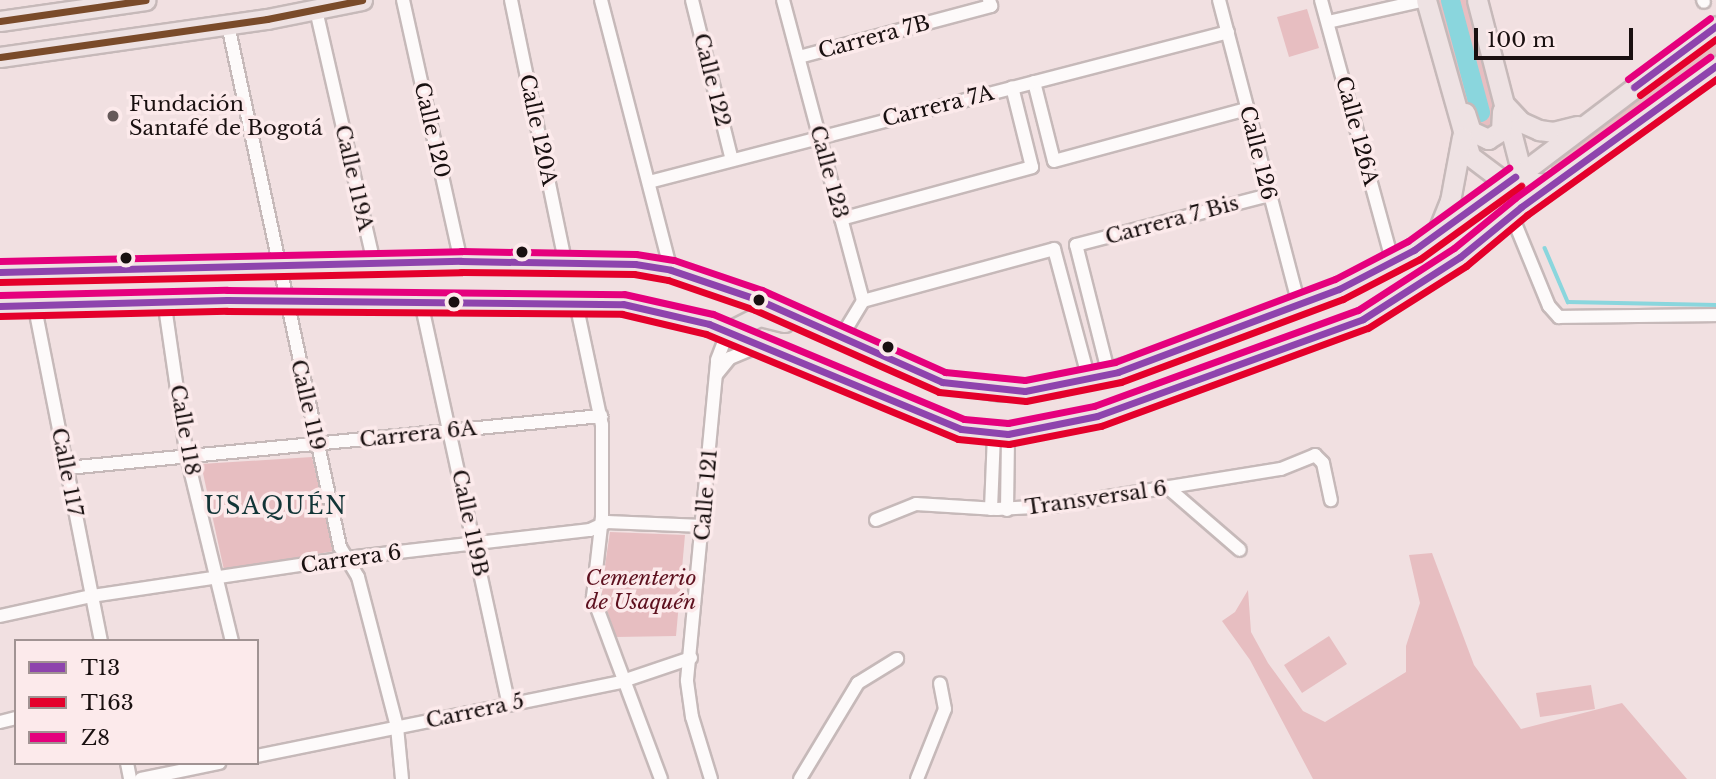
<!DOCTYPE html>
<html>
<head>
<meta charset="utf-8">
<style>
	body { margin:0 }
	#map { position:relative; width:1716px; height:779px; overflow:hidden; background:#f1e0e1; font-family:"Libre Baskerville",serif }
	div>[style] { position:absolute }
	[style*='--x'] { left:calc(var(--x)*1px); top:calc(var(--y)*1px); width:calc(var(--w)*1px); rotate:calc(var(--a)*1deg) }
	.green>* { inset:0; background:#e7bec1 }
	.stream>* { height:3.5px; margin:-1.75px; padding:0 1.75px; transform-origin:1.75px; border-radius:1.75px; background:#8ad6dd }
	.river>* { height:19px; margin:-9.5px; padding:0 9.5px; transform-origin:9.5px; border-radius:9.5px; background:#8ad6dd }
	.roads { filter:drop-shadow(2px 0 #c6b9b9) drop-shadow(-2px 0 #c6b9b9) drop-shadow(0 2px #c6b9b9) drop-shadow(0 -2px #c6b9b9) }
	.minor>* { height:12px; margin:-6px; padding:0 6px; transform-origin:6px; border-radius:6px; background:#fdfafa }
	.primary>* { height:19px; margin:-9.5px; padding:0 9.5px; transform-origin:9.5px; border-radius:9.5px; background:#eee2e3 }
	.bus-1>* { height:7px; margin:-3.5px; padding:0 3.5px; transform-origin:3.5px; border-radius:3.5px; background:#8e44ad }
	.bus-2>* { height:7px; margin:-3.5px; padding:0 3.5px; transform-origin:3.5px; border-radius:3.5px; background:#e4002b }
	.bus-3>* { height:7px; margin:-3.5px; padding:0 3.5px; transform-origin:3.5px; border-radius:3.5px; background:#e5007d }
	.bus-4>* { height:7px; margin:-3.5px; padding:0 3.5px; transform-origin:3.5px; border-radius:3.5px; background:#7a4b2a }
	.dots>* { width:19px; height:19px; translate:-50% -50%; box-sizing:border-box; border:4px solid #fceaeb; border-radius:50% }
	span { translate:-50% -50%; white-space:nowrap; text-align:center; line-height:1.15; -webkit-text-stroke:7px #fceaeb; paint-order:stroke }
	.street-label { font-size:21px; color:#191010 }
	.poi-label { font-size:21px; color:#191010 }
	.left { translate:0 -50%; text-align:left }
	.park-label { font-size:21px; color:#5d101e; font-style:italic }
	.neighbourhood-label { font-size:23px; color:#123537; letter-spacing:2px }
	.legend { position:absolute; left:14px; top:639px; width:245px; height:126px; box-sizing:border-box; background:#fceaeb; border:2px solid #a19393; margin:0; padding:9px 12px; list-style:none; font-size:21px; color:#191010 }
	.legend li { display:flex; align-items:center; gap:14px; height:35px }
	.legend b { width:35px; border:2px solid #a19393 }
	.scale { position:absolute; left:1474px; top:28px; width:159px; height:32px; box-sizing:border-box; border:4px solid #191010; border-top:0; padding-left:9px; font-size:21px; line-height:24px; white-space:nowrap; color:#191010; -webkit-text-stroke:5px #fceaeb; paint-order:stroke }
</style>
</head>
<body>
<div id="map">
	<div class="green">
		<div style="clip-path:polygon(1432px 0,1472px 0,1498px 119px,1486px 136px,1466px 105px)"></div>
		<div style="clip-path:polygon(1307px 9px,1319px 48px,1289px 57px,1277px 17px)"></div>
		<div style="clip-path:polygon(1716px 36px,1716px 58px,1554px 172px,1547px 162px)"></div>
		<div style="clip-path:polygon(312px 457px,334px 551px,224px 570px,201px 464px)"></div>
		<div style="clip-path:polygon(610px 532px,685px 535px,676px 636px,616px 637px,601px 592px)"></div>
		<div style="clip-path:polygon(1432px 553px,1474px 665px,1521px 729px,1622px 703px,1687px 779px,1313px 779px,1250px 660px,1222px 621px,1235px 612px,1248px 590px,1251px 632px,1268px 663px,1303px 711px,1325px 722px,1406px 672px,1406px 646px,1420px 603px,1409px 555px)"></div>
		<div style="clip-path:polygon(1329px 636px,1347px 664px,1302px 693px,1284px 665px)"></div>
		<div style="clip-path:polygon(1591px 685px,1595px 709px,1540px 717px,1536px 693px)"></div>
	</div>
	<div class="stream">
		<div style="--x:1545;--y:248;--w:59;--a:66.9"></div>
		<div style="--x:1568;--y:302;--w:148;--a:1.2"></div>
	</div>
	<div class="river">
		<div style="--x:1450;--y:0;--w:116;--a:75"></div>
	</div>
	<div class="roads">
		<div class="minor">
			<div style="--x:403;--y:0;--w:267;--a:77.5"></div>
			<div style="--x:511;--y:0;--w:266;--a:78.3"></div>
			<div style="--x:601;--y:0;--w:279;--a:75.5"></div>
			<div style="--x:692;--y:0;--w:165;--a:76"></div>
			<div style="--x:783;--y:0;--w:311;--a:75.1"></div>
			<div style="--x:863;--y:301;--w:44;--a:121.2"></div>
			<div style="--x:1219;--y:0;--w:315;--a:75.3"></div>
			<div style="--x:1321;--y:0;--w:273;--a:74.7"></div>
			<div style="--x:1703;--y:0;--w:2;--a:63"></div>
			<div style="--x:316;--y:10;--w:260;--a:77.1"></div>
			<div style="--x:1328;--y:22;--w:99;--a:-12.8"></div>
			<div style="--x:228;--y:25;--w:534;--a:77.89"></div>
			<div style="--x:340;--y:547;--w:35;--a:59"></div>
			<div style="--x:358;--y:577;--w:155;--a:75.4"></div>
			<div style="--x:397;--y:727;--w:52;--a:84.5"></div>
			<div style="--x:799;--y:57;--w:199;--a:-14.9"></div>
			<div style="--x:991;--y:6;--w:6;--a:-108"></div>
			<div style="--x:1034;--y:82;--w:81;--a:75.8"></div>
			<div style="--x:1054;--y:161;--w:200;--a:-15.1"></div>
			<div style="--x:649;--y:182;--w:598;--a:-14.52"></div>
			<div style="--x:1512;--y:216;--w:97;--a:67.7"></div>
			<div style="--x:1549;--y:306;--w:15;--a:48"></div>
			<div style="--x:1559;--y:317;--w:157;--a:-0.7"></div>
			<div style="--x:841;--y:219;--w:198;--a:-15.2"></div>
			<div style="--x:1032;--y:167;--w:82;--a:-104"></div>
			<div style="--x:164;--y:300;--w:159;--a:81.7"></div>
			<div style="--x:187;--y:457;--w:189;--a:76.3"></div>
			<div style="--x:863;--y:301;--w:198;--a:-15.2"></div>
			<div style="--x:1054;--y:249;--w:136;--a:75"></div>
			<div style="--x:421;--y:302;--w:412;--a:77.7"></div>
			<div style="--x:34;--y:303;--w:345;--a:78.8"></div>
			<div style="--x:576;--y:303;--w:125;--a:78"></div>
			<div style="--x:602;--y:425;--w:92;--a:90"></div>
			<div style="--x:602;--y:517;--w:81;--a:96.4"></div>
			<div style="--x:593;--y:597;--w:194;--a:69.5"></div>
			<div style="--x:716;--y:375;--w:22;--a:-51"></div>
			<div style="--x:730;--y:358;--w:33;--a:-23"></div>
			<div style="--x:1109;--y:375;--w:134;--a:-104.2"></div>
			<div style="--x:1076;--y:245;--w:199;--a:-14.5"></div>
			<div style="--x:67;--y:468;--w:537;--a:-5.56"></div>
			<div style="--x:1167;--y:487;--w:96;--a:40.8"></div>
			<div style="--x:991;--y:509;--w:75;--a:-87.7"></div>
			<div style="--x:1007;--y:510;--w:76;--a:-89.2"></div>
			<div style="--x:876;--y:520;--w:43;--a:-21.8"></div>
			<div style="--x:916;--y:504;--w:81;--a:3.5"></div>
			<div style="--x:997;--y:509;--w:55;--a:-3.1"></div>
			<div style="--x:1052;--y:506;--w:232;--a:-9.2"></div>
			<div style="--x:1281;--y:469;--w:37;--a:-22"></div>
			<div style="--x:1315;--y:455;--w:11;--a:45"></div>
			<div style="--x:1323;--y:463;--w:38;--a:78"></div>
			<div style="--x:0;--y:616;--w:94;--a:-12.3"></div>
			<div style="--x:92;--y:596;--w:258;--a:-8.5"></div>
			<div style="--x:347;--y:558;--w:245;--a:-6.6"></div>
			<div style="--x:590;--y:530;--w:19;--a:-25"></div>
			<div style="--x:607;--y:522;--w:96;--a:2.4"></div>
			<div style="--x:0;--y:722;--w:16;--a:-14"></div>
			<div style="--x:257;--y:756;--w:370;--a:-11.5"></div>
			<div style="--x:620;--y:682;--w:75;--a:-18.7"></div>
			<div style="--x:127;--y:763;--w:16;--a:79"></div>
			<div style="--x:141;--y:779;--w:80;--a:-11.6"></div>
			<div style="--x:711;--y:779;--w:65;--a:-107"></div>
			<div style="--x:692;--y:717;--w:37;--a:-98"></div>
			<div style="--x:687;--y:680;--w:321;--a:-84.6"></div>
			<div style="--x:717;--y:360;--w:30;--a:-69"></div>
			<div style="--x:800;--y:779;--w:112;--a:-58.9"></div>
			<div style="--x:858;--y:683;--w:46;--a:-31.6"></div>
			<div style="--x:917;--y:779;--w:75;--a:-68.2"></div>
			<div style="--x:945;--y:709;--w:26;--a:-101"></div>
		</div>
		<div class="primary">
			<div style="--x:1426;--y:0;--w:162;--a:74.2"></div>
			<div style="--x:1470;--y:156;--w:36;--a:37"></div>
			<div style="--x:1499;--y:178;--w:54;--a:7.4"></div>
			<div style="--x:1477;--y:0;--w:188;--a:75.5"></div>
			<div style="--x:0;--y:21;--w:147;--a:-8.2"></div>
			<div style="--x:0;--y:57;--w:270;--a:-8.1"></div>
			<div style="--x:267;--y:19;--w:97;--a:-11.3"></div>
			<div style="--x:1505;--y:105;--w:23;--a:47"></div>
			<div style="--x:1521;--y:122;--w:20;--a:24"></div>
			<div style="--x:1539;--y:130;--w:14;--a:8"></div>
			<div style="--x:1553;--y:132;--w:25;--a:-14"></div>
			<div style="--x:1465;--y:113;--w:19;--a:72"></div>
			<div style="--x:1471;--y:131;--w:19;--a:25"></div>
			<div style="--x:1488;--y:139;--w:15;--a:-32"></div>
			<div style="--x:1501;--y:131;--w:20;--a:-87"></div>
			<div style="--x:1437;--y:233;--w:35;--a:-68"></div>
			<div style="--x:1450;--y:201;--w:65;--a:-79.4"></div>
			<div style="--x:0;--y:272;--w:461;--a:-1.4"></div>
			<div style="--x:461;--y:261;--w:174;--a:1"></div>
			<div style="--x:635;--y:264;--w:36;--a:9"></div>
			<div style="--x:671;--y:270;--w:93;--a:18.8"></div>
			<div style="--x:759;--y:300;--w:201;--a:24.1"></div>
			<div style="--x:942;--y:382;--w:61;--a:8.5"></div>
			<div style="--x:1002;--y:391;--w:53;--a:-4.3"></div>
			<div style="--x:1055;--y:387;--w:96;--a:-15.8"></div>
			<div style="--x:1147;--y:361;--w:205;--a:-20.6"></div>
			<div style="--x:1339;--y:289;--w:60;--a:-25.7"></div>
			<div style="--x:1393;--y:263;--w:122;--a:-34.3"></div>
			<div style="--x:1494;--y:194;--w:278;--a:-37.1"></div>
			<div style="--x:0;--y:306;--w:227;--a:-1.5"></div>
			<div style="--x:227;--y:300;--w:396;--a:0.6"></div>
			<div style="--x:623;--y:304;--w:88;--a:13.1"></div>
			<div style="--x:709;--y:324;--w:273;--a:22.6"></div>
			<div style="--x:961;--y:429;--w:47;--a:6.1"></div>
			<div style="--x:1008;--y:434;--w:91;--a:-11.4"></div>
			<div style="--x:1097;--y:416;--w:283;--a:-20"></div>
			<div style="--x:1363;--y:319;--w:115;--a:-32.6"></div>
			<div style="--x:1460;--y:257;--w:79;--a:-39.3"></div>
			<div style="--x:1521;--y:207;--w:241;--a:-35.9"></div>
			<div style="--x:728;--y:332;--w:36;--a:-27"></div>
			<div style="--x:760;--y:316;--w:25;--a:14"></div>
		</div>
	</div>
	<div class="bus-1">
		<div style="--x:1634;--y:87;--w:102;--a:-36.6"></div>
		<div style="--x:0;--y:272;--w:461;--a:-1.4"></div>
		<div style="--x:461;--y:261;--w:174;--a:1"></div>
		<div style="--x:635;--y:264;--w:36;--a:9"></div>
		<div style="--x:671;--y:270;--w:93;--a:18.8"></div>
		<div style="--x:759;--y:300;--w:201;--a:24.1"></div>
		<div style="--x:942;--y:382;--w:83;--a:6.2"></div>
		<div style="--x:1025;--y:391;--w:95;--a:-11.5"></div>
		<div style="--x:1118;--y:372;--w:236;--a:-20.6"></div>
		<div style="--x:1339;--y:289;--w:85;--a:-27.5"></div>
		<div style="--x:1414;--y:250;--w:125;--a:-35.9"></div>
		<div style="--x:0;--y:306;--w:227;--a:-1.5"></div>
		<div style="--x:227;--y:300;--w:396;--a:0.6"></div>
		<div style="--x:623;--y:304;--w:88;--a:13.1"></div>
		<div style="--x:709;--y:324;--w:273;--a:22.6"></div>
		<div style="--x:961;--y:429;--w:47;--a:6.1"></div>
		<div style="--x:1008;--y:434;--w:91;--a:-11.4"></div>
		<div style="--x:1097;--y:416;--w:283;--a:-20"></div>
		<div style="--x:1363;--y:319;--w:115;--a:-32.6"></div>
		<div style="--x:1460;--y:257;--w:79;--a:-39.3"></div>
		<div style="--x:1521;--y:207;--w:241;--a:-35.9"></div>
	</div>
	<div class="bus-2">
		<div style="--x:1640;--y:95;--w:94;--a:-36.4"></div>
		<div style="--x:0;--y:282;--w:461;--a:-1.2"></div>
		<div style="--x:461;--y:272;--w:173;--a:0.7"></div>
		<div style="--x:634;--y:274;--w:35;--a:10"></div>
		<div style="--x:668;--y:280;--w:92;--a:19"></div>
		<div style="--x:755;--y:310;--w:201;--a:24"></div>
		<div style="--x:939;--y:392;--w:87;--a:5.9"></div>
		<div style="--x:1026;--y:401;--w:97;--a:-11.3"></div>
		<div style="--x:1121;--y:382;--w:237;--a:-20.5"></div>
		<div style="--x:1343;--y:299;--w:87;--a:-27.5"></div>
		<div style="--x:1420;--y:259;--w:125;--a:-35.9"></div>
		<div style="--x:0;--y:316;--w:227;--a:-1.3"></div>
		<div style="--x:227;--y:311;--w:395;--a:0.4"></div>
		<div style="--x:622;--y:314;--w:86;--a:13.4"></div>
		<div style="--x:706;--y:334;--w:273;--a:22.6"></div>
		<div style="--x:958;--y:439;--w:51;--a:5.6"></div>
		<div style="--x:1009;--y:444;--w:94;--a:-11.1"></div>
		<div style="--x:1101;--y:426;--w:284;--a:-20.2"></div>
		<div style="--x:1368;--y:328;--w:116;--a:-32.3"></div>
		<div style="--x:1466;--y:266;--w:80;--a:-39.9"></div>
		<div style="--x:1527;--y:215;--w:233;--a:-35.7"></div>
	</div>
	<div class="bus-3">
		<div style="--x:1628;--y:79;--w:102;--a:-36.6"></div>
		<div style="--x:0;--y:261;--w:461;--a:-1.2"></div>
		<div style="--x:461;--y:251;--w:175;--a:1"></div>
		<div style="--x:636;--y:254;--w:38;--a:9"></div>
		<div style="--x:674;--y:260;--w:93;--a:18.8"></div>
		<div style="--x:762;--y:290;--w:201;--a:24.1"></div>
		<div style="--x:945;--y:372;--w:80;--a:5.7"></div>
		<div style="--x:1025;--y:380;--w:92;--a:-11.3"></div>
		<div style="--x:1115;--y:362;--w:235;--a:-20.7"></div>
		<div style="--x:1335;--y:279;--w:82;--a:-27.5"></div>
		<div style="--x:1408;--y:241;--w:125;--a:-35.9"></div>
		<div style="--x:0;--y:295;--w:227;--a:-1.3"></div>
		<div style="--x:227;--y:290;--w:397;--a:0.6"></div>
		<div style="--x:624;--y:294;--w:91;--a:12.7"></div>
		<div style="--x:713;--y:314;--w:272;--a:22.7"></div>
		<div style="--x:964;--y:419;--w:44;--a:5.2"></div>
		<div style="--x:1008;--y:423;--w:88;--a:-11.2"></div>
		<div style="--x:1094;--y:406;--w:281;--a:-20"></div>
		<div style="--x:1358;--y:310;--w:114;--a:-32.9"></div>
		<div style="--x:1454;--y:248;--w:79;--a:-39.3"></div>
		<div style="--x:1515;--y:198;--w:241;--a:-35.9"></div>
	</div>
	<div class="bus-4">
		<div style="--x:0;--y:21;--w:147;--a:-8.2"></div>
		<div style="--x:0;--y:57;--w:270;--a:-8.1"></div>
		<div style="--x:267;--y:19;--w:97;--a:-11.3"></div>
	</div>
	<div class="dots">
		<div style="left:113px;top:116px;background:#655959"></div>
		<div style="left:522px;top:252px;background:#191010"></div>
		<div style="left:126px;top:258px;background:#191010"></div>
		<div style="left:759px;top:300px;background:#191010"></div>
		<div style="left:454px;top:302px;background:#191010"></div>
		<div style="left:888px;top:347px;background:#191010"></div>
	</div>
	<div class="street-label">
		<span style="left:874px;top:37px;rotate:-15deg">Carrera 7B</span>
		<span style="left:712px;top:80px;rotate:76deg">Calle 122</span>
		<span style="left:938px;top:106px;rotate:-14deg">Carrera 7A</span>
		<span style="left:432px;top:130px;rotate:77deg">Calle 120</span>
		<span style="left:538px;top:130px;rotate:78deg">Calle 120A</span>
		<span style="left:1357px;top:131px;rotate:75deg">Calle 126A</span>
		<span style="left:1258px;top:153px;rotate:76deg">Calle 126</span>
		<span style="left:829px;top:172px;rotate:75deg">Calle 123</span>
		<span style="left:354px;top:178px;rotate:77deg">Calle 119A</span>
		<span style="left:1172px;top:220px;rotate:-15deg">Carrera 7 Bis</span>
		<span style="left:308px;top:405px;rotate:77deg">Calle 119</span>
		<span style="left:185px;top:430px;rotate:80deg">Calle 118</span>
		<span style="left:418px;top:434px;rotate:-6deg">Carrera 6A</span>
		<span style="left:67px;top:472px;rotate:79deg">Calle 117</span>
		<span style="left:706px;top:495px;rotate:-85deg">Calle 121</span>
		<span style="left:1096px;top:498px;rotate:-8deg">Transversal 6</span>
		<span style="left:470px;top:523px;rotate:78deg">Calle 119B</span>
		<span style="left:351px;top:559px;rotate:-8deg">Carrera 6</span>
		<span style="left:475px;top:711px;rotate:-12deg">Carrera 5</span>
	</div>
	<div class="poi-label">
		<span class="left" style="left:129px;top:116px">Fundación<br>Santafé de Bogotá</span>
	</div>
	<div class="park-label">
		<span style="left:641px;top:590px">Cementerio<br>de Usaquén</span>
	</div>
	<div class="neighbourhood-label">
		<span style="left:276px;top:506px">USAQUÉN</span>
	</div>
	<ul class="legend">
	<li><b style="height:9px;background:#8e44ad"></b>T13</li>
	<li><b style="height:9px;background:#e4002b"></b>T163</li>
	<li><b style="height:9px;background:#e5007d"></b>Z8</li>
	</ul>
	<div class="scale">100 m</div>
</div>
</body>
</html>
